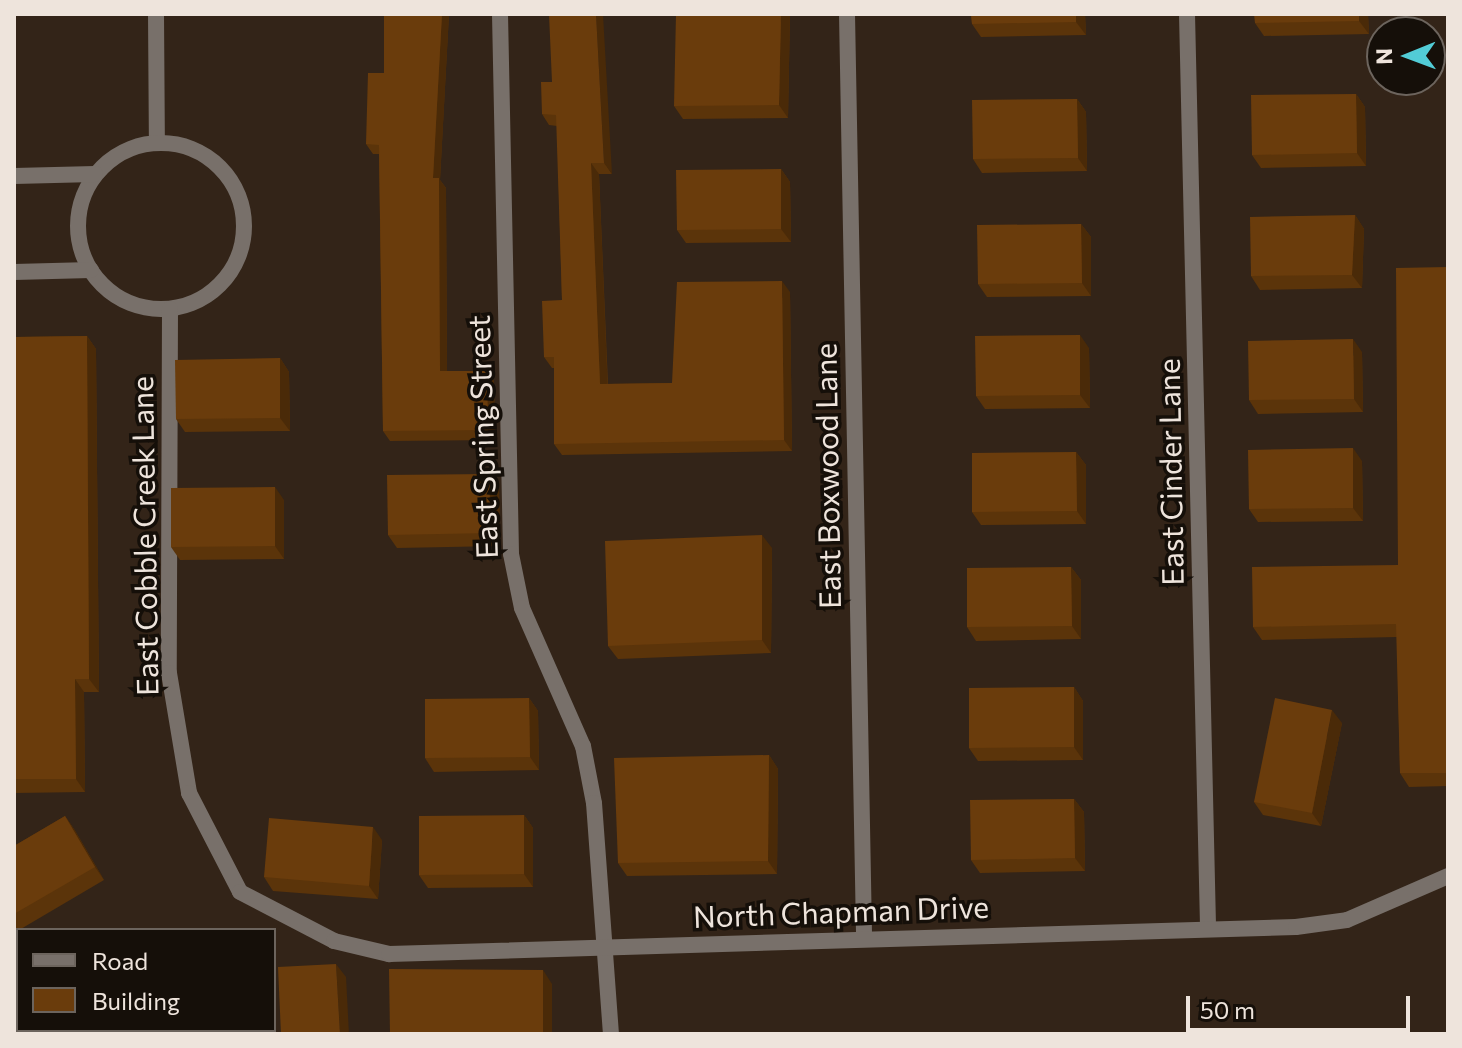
<!DOCTYPE html>
<html>
<head>
<meta charset="utf-8">
<style>
	body { margin:0 }
	#map { position:relative; width:1462px; height:1048px; overflow:hidden; background:#332418; font-family:Commissioner,sans-serif }
	div>[style] { position:absolute }
	[style*='--x'] { left:calc(var(--x)*1px); top:calc(var(--y)*1px); width:calc(var(--w)*1px); rotate:calc(var(--a)*1deg) }
	.minor>* { height:16px; margin:-8px; padding:0 8px; transform-origin:8px; border-radius:8px; background:#78706a }
	.minor>.ring { margin:-8px; padding:0; box-sizing:content-box; background:none; border:16px solid #78706a; border-radius:50% }
	.wall>* { inset:0; background:#5b340a }
	.shaded-wall>* { inset:0; background:#4a2a08 }
	.building>* { inset:0; background:#6a3c0c }
	span { translate:-50% -50%; white-space:nowrap; text-align:center; line-height:1.15; -webkit-text-stroke:7px #150f09; paint-order:stroke }
	.street-label { font-size:30px; color:#eee4dc }
	.frame { position:absolute; inset:0; border:16px solid #eee4dc; pointer-events:none }
	.legend { position:absolute; left:16px; top:928px; width:260px; height:104px; box-sizing:border-box; background:#150f09; border:2px solid #6c645d; margin:0; padding:10px 14px; list-style:none; font-size:24px; color:#eee4dc }
	.legend li { display:flex; align-items:center; gap:16px; height:40px }
	.legend b { width:40px; border:2px solid #6c645d }
	.north { position:absolute; left:1366px; top:16px; width:80px; height:80px; box-sizing:border-box; background:#150f09; border:2px solid #6c645d; border-radius:50%; rotate:269deg; font-size:22px; font-weight:700; line-height:32px; text-align:center; color:#eee4dc }
	.north::after { content:''; display:block; margin:auto; width:28px; height:36px; background:#52ccd6; clip-path:polygon(50% 0,100% 100%,50% 72%,0 100%) }
	.scale { position:absolute; left:1186px; top:996px; width:224px; height:36px; box-sizing:border-box; border:4px solid #eee4dc; border-top:0; padding-left:10px; font-size:24px; line-height:28px; white-space:nowrap; color:#eee4dc; -webkit-text-stroke:6px #150f09; paint-order:stroke }
</style>
</head>
<body>
<div id="map">
	<div class="minor">
		<div style="--x:156;--y:14;--w:128;--a:89.6"></div>
		<div style="--x:500;--y:14;--w:540;--a:88.83"></div>
		<div style="--x:511;--y:554;--w:55;--a:78.5"></div>
		<div style="--x:522;--y:608;--w:151;--a:66.2"></div>
		<div style="--x:583;--y:746;--w:58;--a:79.1"></div>
		<div style="--x:594;--y:803;--w:232;--a:85.8"></div>
		<div style="--x:847;--y:14;--w:923;--a:88.94"></div>
		<div style="--x:1187;--y:14;--w:914;--a:88.68"></div>
		<div class="ring" style="left:78px;top:143px;width:150px;height:150px"></div>
		<div style="--x:14;--y:176;--w:81;--a:-1.4"></div>
		<div style="--x:14;--y:272;--w:77;--a:-1.5"></div>
		<div style="--x:170;--y:309;--w:364;--a:90.2"></div>
		<div style="--x:169;--y:673;--w:122;--a:80.5"></div>
		<div style="--x:189;--y:793;--w:111;--a:62.7"></div>
		<div style="--x:240;--y:892;--w:106;--a:27.5"></div>
		<div style="--x:334;--y:941;--w:57;--a:13.3"></div>
		<div style="--x:389;--y:954;--w:907;--a:-1.71"></div>
		<div style="--x:1296;--y:927;--w:51;--a:-7.8"></div>
		<div style="--x:1347;--y:920;--w:110;--a:-23.5"></div>
	</div>
	<div class="wall">
		<div style="clip-path:polygon(14px 14px,91px 14px,91px 15px,14px 16px)"></div>
		<div style="clip-path:polygon(384px 14px,449px 14px,440px 180px,446px 188px,447px 371px,487px 371px,494px 381px,495px 440px,390px 441px,383px 431px,379px 154px,373px 154px,366px 144px,384px 73px)"></div>
		<div style="clip-path:polygon(790px 14px,788px 118px,683px 119px,674px 106px)"></div>
		<div style="clip-path:polygon(971px 14px,1085px 14px,1086px 35px,981px 37px,972px 24px)"></div>
		<div style="clip-path:polygon(1368px 14px,1369px 34px,1264px 36px,1255px 23px)"></div>
		<div style="clip-path:polygon(552px 82px,612px 174px,599px 174px,608px 384px,672px 383px,790px 292px,792px 451px,562px 455px,554px 444px,554px 368px,552px 368px,544px 357px,562px 300px,557px 126px,549px 125px,542px 114px)"></div>
		<div style="clip-path:polygon(1356px 94px,1365px 107px,1366px 166px,1261px 168px,1252px 155px)"></div>
		<div style="clip-path:polygon(1077px 99px,1086px 112px,1087px 171px,982px 173px,973px 159px)"></div>
		<div style="clip-path:polygon(781px 169px,790px 182px,791px 242px,686px 243px,677px 230px)"></div>
		<div style="clip-path:polygon(1355px 215px,1364px 229px,1362px 288px,1260px 290px,1251px 276px)"></div>
		<div style="clip-path:polygon(1081px 224px,1091px 237px,1091px 296px,987px 297px,978px 284px)"></div>
		<div style="clip-path:polygon(1448px 267px,1448px 786px,1409px 787px,1400px 773px,1397px 637px,1262px 640px,1253px 627px,1398px 565px)"></div>
		<div style="clip-path:polygon(87px 336px,96px 349px,99px 692px,84px 692px,85px 792px,14px 793px,14px 337px)"></div>
		<div style="clip-path:polygon(1089px 348px,1090px 408px,985px 409px,976px 396px)"></div>
		<div style="clip-path:polygon(1362px 352px,1363px 412px,1258px 414px,1249px 400px)"></div>
		<div style="clip-path:polygon(280px 358px,289px 372px,290px 431px,185px 432px,176px 419px)"></div>
		<div style="clip-path:polygon(1076px 452px,1086px 465px,1086px 524px,981px 525px,972px 512px)"></div>
		<div style="clip-path:polygon(1362px 461px,1363px 521px,1258px 522px,1249px 509px)"></div>
		<div style="clip-path:polygon(499px 487px,500px 546px,397px 548px,388px 535px)"></div>
		<div style="clip-path:polygon(284px 500px,284px 559px,180px 560px,171px 547px)"></div>
		<div style="clip-path:polygon(772px 548px,771px 653px,618px 659px,608px 646px)"></div>
		<div style="clip-path:polygon(1071px 567px,1081px 580px,1081px 639px,976px 641px,967px 627px)"></div>
		<div style="clip-path:polygon(1074px 687px,1083px 701px,1083px 760px,978px 761px,969px 748px)"></div>
		<div style="clip-path:polygon(529px 698px,538px 711px,539px 770px,434px 772px,425px 758px)"></div>
		<div style="clip-path:polygon(1342px 723px,1321px 826px,1263px 815px,1254px 802px)"></div>
		<div style="clip-path:polygon(769px 755px,778px 769px,777px 874px,627px 876px,618px 863px)"></div>
		<div style="clip-path:polygon(1074px 799px,1084px 812px,1085px 871px,980px 873px,971px 860px)"></div>
		<div style="clip-path:polygon(524px 815px,533px 828px,533px 887px,428px 888px,419px 875px)"></div>
		<div style="clip-path:polygon(65px 816px,74px 829px,104px 880px,14px 933px,14px 846px)"></div>
		<div style="clip-path:polygon(382px 840px,378px 899px,273px 891px,264px 877px)"></div>
	</div>
	<div class="shaded-wall">
		<div style="clip-path:polygon(442px 14px,449px 14px,440px 180px,446px 188px,447px 381px,440px 371px,433px 178px)"></div>
		<div style="clip-path:polygon(596px 14px,603px 14px,612px 174px,604px 163px)"></div>
		<div style="clip-path:polygon(781px 14px,790px 14px,788px 118px,779px 105px)"></div>
		<div style="clip-path:polygon(1076px 14px,1085px 14px,1086px 35px,1076px 22px)"></div>
		<div style="clip-path:polygon(1359px 14px,1368px 14px,1369px 34px,1359px 21px)"></div>
		<div style="clip-path:polygon(1356px 94px,1365px 107px,1366px 166px,1357px 153px)"></div>
		<div style="clip-path:polygon(1077px 99px,1086px 112px,1087px 171px,1078px 158px)"></div>
		<div style="clip-path:polygon(591px 163px,599px 174px,608px 395px,600px 384px)"></div>
		<div style="clip-path:polygon(781px 169px,790px 182px,791px 242px,781px 229px)"></div>
		<div style="clip-path:polygon(1355px 215px,1364px 229px,1362px 288px,1352px 275px)"></div>
		<div style="clip-path:polygon(1081px 224px,1091px 237px,1091px 296px,1082px 283px)"></div>
		<div style="clip-path:polygon(782px 281px,790px 292px,792px 451px,784px 440px)"></div>
		<div style="clip-path:polygon(1080px 335px,1089px 348px,1090px 408px,1080px 395px)"></div>
		<div style="clip-path:polygon(87px 336px,96px 349px,99px 692px,89px 679px)"></div>
		<div style="clip-path:polygon(1353px 339px,1362px 352px,1363px 412px,1354px 399px)"></div>
		<div style="clip-path:polygon(280px 358px,289px 372px,290px 431px,280px 418px)"></div>
		<div style="clip-path:polygon(487px 371px,494px 381px,495px 440px,488px 430px)"></div>
		<div style="clip-path:polygon(1353px 448px,1362px 461px,1363px 521px,1353px 508px)"></div>
		<div style="clip-path:polygon(1076px 452px,1086px 465px,1086px 524px,1077px 511px)"></div>
		<div style="clip-path:polygon(489px 474px,499px 487px,500px 546px,491px 533px)"></div>
		<div style="clip-path:polygon(275px 487px,284px 500px,284px 559px,275px 546px)"></div>
		<div style="clip-path:polygon(762px 535px,772px 548px,771px 653px,762px 640px)"></div>
		<div style="clip-path:polygon(1071px 567px,1081px 580px,1081px 639px,1072px 626px)"></div>
		<div style="clip-path:polygon(75px 679px,84px 692px,85px 792px,76px 779px)"></div>
		<div style="clip-path:polygon(1074px 687px,1083px 701px,1083px 760px,1074px 747px)"></div>
		<div style="clip-path:polygon(529px 698px,538px 711px,539px 770px,530px 757px)"></div>
		<div style="clip-path:polygon(1332px 710px,1342px 723px,1321px 826px,1312px 813px)"></div>
		<div style="clip-path:polygon(769px 755px,778px 769px,777px 874px,768px 861px)"></div>
		<div style="clip-path:polygon(1074px 799px,1084px 812px,1085px 871px,1075px 858px)"></div>
		<div style="clip-path:polygon(524px 815px,533px 828px,533px 887px,524px 874px)"></div>
		<div style="clip-path:polygon(65px 816px,74px 829px,104px 880px,95px 867px)"></div>
		<div style="clip-path:polygon(373px 827px,382px 840px,378px 899px,369px 886px)"></div>
		<div style="clip-path:polygon(336px 964px,346px 977px,349px 1034px,340px 1034px)"></div>
		<div style="clip-path:polygon(543px 970px,552px 984px,552px 1034px,543px 1034px)"></div>
		<div style="clip-path:polygon(56px 1030px,65px 1030px,65px 1034px,56px 1034px)"></div>
		<div style="clip-path:polygon(196px 1030px,215px 1030px,212px 1034px,193px 1034px)"></div>
	</div>
	<div class="building">
		<div style="clip-path:polygon(384px 14px,442px 14px,433px 178px,439px 178px,440px 371px,487px 371px,488px 430px,383px 431px,379px 145px,366px 144px,368px 73px,384px 73px)"></div>
		<div style="clip-path:polygon(549px 14px,596px 14px,604px 163px,591px 163px,600px 384px,672px 383px,677px 282px,782px 281px,784px 440px,554px 444px,554px 357px,544px 357px,542px 301px,562px 300px,556px 115px,542px 114px,541px 82px,552px 82px)"></div>
		<div style="clip-path:polygon(676px 14px,781px 14px,779px 105px,674px 106px)"></div>
		<div style="clip-path:polygon(971px 14px,1076px 14px,1076px 22px,972px 24px)"></div>
		<div style="clip-path:polygon(1254px 14px,1359px 14px,1359px 21px,1255px 23px)"></div>
		<div style="clip-path:polygon(1356px 94px,1357px 153px,1252px 155px,1251px 95px)"></div>
		<div style="clip-path:polygon(1077px 99px,1078px 158px,973px 159px,972px 100px)"></div>
		<div style="clip-path:polygon(781px 169px,781px 229px,677px 230px,676px 170px)"></div>
		<div style="clip-path:polygon(1355px 215px,1352px 275px,1251px 276px,1250px 217px)"></div>
		<div style="clip-path:polygon(1081px 224px,1082px 283px,978px 284px,977px 225px)"></div>
		<div style="clip-path:polygon(1448px 267px,1448px 773px,1400px 773px,1396px 624px,1253px 627px,1252px 567px,1398px 565px,1396px 268px)"></div>
		<div style="clip-path:polygon(1080px 335px,1080px 395px,976px 396px,975px 336px)"></div>
		<div style="clip-path:polygon(87px 336px,89px 679px,75px 679px,76px 779px,14px 779px,14px 337px)"></div>
		<div style="clip-path:polygon(1353px 339px,1354px 399px,1249px 400px,1248px 341px)"></div>
		<div style="clip-path:polygon(280px 358px,280px 418px,176px 419px,175px 360px)"></div>
		<div style="clip-path:polygon(1353px 448px,1353px 508px,1249px 509px,1248px 450px)"></div>
		<div style="clip-path:polygon(1076px 452px,1077px 511px,972px 512px,972px 453px)"></div>
		<div style="clip-path:polygon(489px 474px,491px 533px,388px 535px,387px 475px)"></div>
		<div style="clip-path:polygon(275px 487px,275px 546px,171px 547px,171px 488px)"></div>
		<div style="clip-path:polygon(762px 535px,762px 640px,608px 646px,605px 541px)"></div>
		<div style="clip-path:polygon(1071px 567px,1072px 626px,967px 627px,967px 568px)"></div>
		<div style="clip-path:polygon(1074px 687px,1074px 747px,969px 748px,969px 688px)"></div>
		<div style="clip-path:polygon(529px 698px,530px 757px,425px 758px,425px 699px)"></div>
		<div style="clip-path:polygon(1275px 698px,1332px 710px,1312px 813px,1254px 802px)"></div>
		<div style="clip-path:polygon(769px 755px,768px 861px,618px 863px,614px 758px)"></div>
		<div style="clip-path:polygon(1074px 799px,1075px 858px,971px 860px,970px 800px)"></div>
		<div style="clip-path:polygon(524px 815px,524px 874px,419px 875px,419px 816px)"></div>
		<div style="clip-path:polygon(65px 816px,95px 867px,14px 914px,14px 846px)"></div>
		<div style="clip-path:polygon(269px 818px,373px 827px,369px 886px,264px 877px)"></div>
		<div style="clip-path:polygon(14px 961px,18px 961px,18px 1030px,56px 1030px,56px 1034px,14px 1034px)"></div>
		<div style="clip-path:polygon(336px 964px,340px 1034px,281px 1034px,278px 967px)"></div>
		<div style="clip-path:polygon(389px 969px,543px 970px,543px 1034px,390px 1034px)"></div>
		<div style="clip-path:polygon(126px 1030px,196px 1030px,193px 1034px,131px 1034px)"></div>
	</div>
	<div class="street-label">
		<span style="left:482px;top:437px;rotate:-92deg">East Spring Street</span>
		<span style="left:1170px;top:472px;rotate:-91deg">East Cinder Lane</span>
		<span style="left:827px;top:476px;rotate:-91deg">East Boxwood Lane</span>
		<span style="left:144px;top:536px;rotate:-91deg">East Cobble Creek Lane</span>
		<span style="left:841px;top:911px;rotate:-2deg">North Chapman Drive</span>
	</div>
	<div class="frame"></div>
	<ul class="legend">
	<li><b style="height:10px;background:#78706a"></b>Road</li>
	<li><b style="height:22px;background:#6a3c0c"></b>Building</li>
	</ul>
	<div class="north">N</div>
	<div class="scale">50 m</div>
</div>
</body>
</html>
